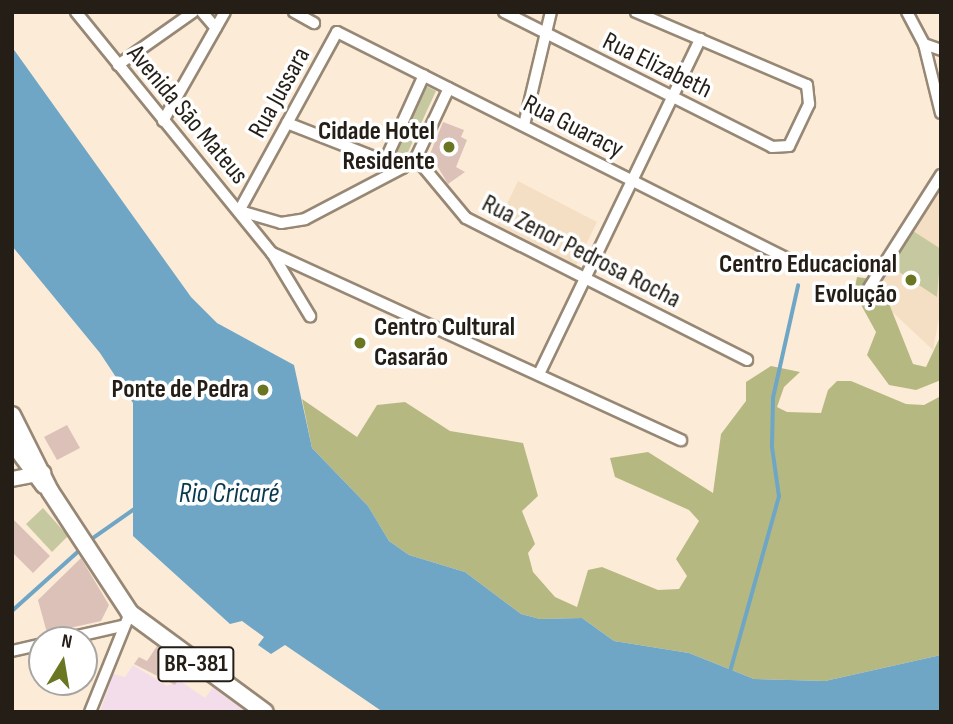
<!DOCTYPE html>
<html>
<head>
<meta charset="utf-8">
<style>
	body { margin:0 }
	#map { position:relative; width:953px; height:724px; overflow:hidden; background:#fcebd7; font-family:"Sofia Sans Condensed",sans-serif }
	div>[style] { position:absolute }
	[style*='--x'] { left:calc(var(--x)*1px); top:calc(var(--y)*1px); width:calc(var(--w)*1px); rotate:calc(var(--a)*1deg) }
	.industrial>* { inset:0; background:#f3ddea }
	.built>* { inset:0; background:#f5dfc4 }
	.green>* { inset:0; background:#c6c99f }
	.forest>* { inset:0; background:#b5b981 }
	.water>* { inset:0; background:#6fa6c6 }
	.stream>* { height:3.5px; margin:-1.75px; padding:0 1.75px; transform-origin:1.75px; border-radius:1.75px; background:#6fa6c6 }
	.building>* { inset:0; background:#dbc1b8 }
	.roads { filter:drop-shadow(2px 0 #978875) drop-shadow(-2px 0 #978875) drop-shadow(0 2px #978875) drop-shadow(0 -2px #978875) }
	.minor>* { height:10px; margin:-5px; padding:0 5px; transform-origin:5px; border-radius:5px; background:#fff }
	.secondary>* { height:14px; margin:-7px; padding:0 7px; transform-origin:7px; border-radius:7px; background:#fff }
	.primary>* { height:16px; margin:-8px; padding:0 8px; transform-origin:8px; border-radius:8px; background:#fff }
	.dots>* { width:19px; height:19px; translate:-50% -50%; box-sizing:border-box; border:4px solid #fff; border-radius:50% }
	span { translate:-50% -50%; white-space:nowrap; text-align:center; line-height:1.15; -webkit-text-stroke:7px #fff; paint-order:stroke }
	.shield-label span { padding:2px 5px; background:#fff; border:2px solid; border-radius:5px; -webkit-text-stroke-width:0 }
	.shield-label { font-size:24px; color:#241e17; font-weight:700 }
	.street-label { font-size:26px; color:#241e17 }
	.poi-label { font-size:26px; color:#241e17; font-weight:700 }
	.right { translate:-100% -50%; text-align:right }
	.left { translate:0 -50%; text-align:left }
	.water-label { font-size:28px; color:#0a3950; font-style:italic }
	.frame { position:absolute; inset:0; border:14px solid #241e17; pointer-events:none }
	.north { position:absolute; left:28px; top:626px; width:70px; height:70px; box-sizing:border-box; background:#fff; border:2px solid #a7a5a2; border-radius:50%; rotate:11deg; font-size:19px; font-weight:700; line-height:28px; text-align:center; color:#241e17 }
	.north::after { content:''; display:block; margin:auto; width:24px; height:32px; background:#6a7622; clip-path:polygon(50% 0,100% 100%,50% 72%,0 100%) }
</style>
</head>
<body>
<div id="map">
	<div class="industrial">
		<div style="clip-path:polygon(133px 665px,167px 686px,179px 680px,205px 698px,213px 687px,248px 712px,100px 712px,113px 674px,125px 677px)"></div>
	</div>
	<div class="built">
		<div style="clip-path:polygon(518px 181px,597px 222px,576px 265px,497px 225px)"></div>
		<div style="clip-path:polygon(941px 188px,941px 307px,933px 350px,873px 294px)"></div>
	</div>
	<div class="green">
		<div style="clip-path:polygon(426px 86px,436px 91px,408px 152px,398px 155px,396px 147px)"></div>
		<div style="clip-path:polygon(913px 231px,941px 249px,937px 297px,890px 266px)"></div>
		<div style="clip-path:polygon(43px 508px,68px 536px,52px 552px,26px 524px)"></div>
	</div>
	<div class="forest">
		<div style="clip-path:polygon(857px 277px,871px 279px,888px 301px,913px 364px,926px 367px,941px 335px,941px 380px,916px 390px,889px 385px,867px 355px,876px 332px,854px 292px)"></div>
		<div style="clip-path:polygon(771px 366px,800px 372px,784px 387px,777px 407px,787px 412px,821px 413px,828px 390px,837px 381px,851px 381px,906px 404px,924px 405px,941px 396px,941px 655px,825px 681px,754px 679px,689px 653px,614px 641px,582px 618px,540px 619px,521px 614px,465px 572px,409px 555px,389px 541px,368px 506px,312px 448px,302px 399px,357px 437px,377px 405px,405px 402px,450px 431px,523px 443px,538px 496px,522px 511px,535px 544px,528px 553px,533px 572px,555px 597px,577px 607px,588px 570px,602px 567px,658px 590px,679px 589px,687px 576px,676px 559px,699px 521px,689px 510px,615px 477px,610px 458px,648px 452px,713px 493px,721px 434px,746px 401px,746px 382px)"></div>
	</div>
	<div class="water">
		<div style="clip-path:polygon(12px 47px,191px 297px,217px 323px,294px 365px,312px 448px,368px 506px,389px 541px,409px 555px,465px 572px,521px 614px,540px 619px,582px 618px,614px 641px,689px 653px,754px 679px,825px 681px,941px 655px,941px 712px,383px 712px,285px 645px,271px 654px,258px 645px,264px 637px,242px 621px,230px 624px,133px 536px,133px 403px,100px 353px,12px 246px)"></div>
	</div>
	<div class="stream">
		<div style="--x:89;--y:541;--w:57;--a:-35.1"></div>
		<div style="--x:12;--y:611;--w:93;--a:-41.9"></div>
		<div style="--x:730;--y:672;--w:182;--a:-74.4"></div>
		<div style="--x:779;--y:497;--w:50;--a:-98"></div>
		<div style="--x:772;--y:447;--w:49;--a:-88.8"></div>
		<div style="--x:773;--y:398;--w:115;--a:-77.4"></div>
	</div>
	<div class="building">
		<div style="clip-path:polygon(443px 122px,464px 130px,461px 137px,467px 140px,456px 167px,465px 172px,448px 184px,430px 154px)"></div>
		<div style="clip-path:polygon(67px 425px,80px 448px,57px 460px,44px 437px)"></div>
		<div style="clip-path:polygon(12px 518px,50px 556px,33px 573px,12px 552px)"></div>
		<div style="clip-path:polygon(81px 558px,109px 605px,101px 621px,47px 633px,38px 600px)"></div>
		<div style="clip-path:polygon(157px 646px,186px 667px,175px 685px,134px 664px,139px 657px,147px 661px)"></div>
	</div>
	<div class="roads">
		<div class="minor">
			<div style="--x:76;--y:12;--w:311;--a:50.9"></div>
			<div style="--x:272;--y:253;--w:450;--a:24.6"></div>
			<div style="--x:202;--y:12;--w:21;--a:49"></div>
			<div style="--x:294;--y:12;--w:23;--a:29"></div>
			<div style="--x:504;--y:12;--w:300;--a:26.7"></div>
			<div style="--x:772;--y:147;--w:17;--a:-3"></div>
			<div style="--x:789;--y:146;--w:47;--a:-64.5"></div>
			<div style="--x:809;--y:104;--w:19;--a:-96"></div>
			<div style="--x:807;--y:85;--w:186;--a:-156.9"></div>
			<div style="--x:907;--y:12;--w:36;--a:62"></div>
			<div style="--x:924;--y:44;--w:71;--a:76.2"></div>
			<div style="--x:924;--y:44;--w:18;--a:19"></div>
			<div style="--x:118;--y:65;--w:92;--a:-35.2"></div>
			<div style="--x:163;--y:121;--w:125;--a:-60.4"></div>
			<div style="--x:287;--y:123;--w:123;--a:21.4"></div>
			<div style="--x:524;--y:125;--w:116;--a:-76.6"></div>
			<div style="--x:416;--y:158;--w:78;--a:50.2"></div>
			<div style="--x:466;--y:218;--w:315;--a:26.8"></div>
			<div style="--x:385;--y:161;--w:94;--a:-65.6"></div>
			<div style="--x:239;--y:211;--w:204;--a:-61.3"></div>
			<div style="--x:337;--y:32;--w:507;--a:26.72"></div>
			<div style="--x:240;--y:211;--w:43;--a:16.3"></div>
			<div style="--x:281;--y:223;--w:24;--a:-9"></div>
			<div style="--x:305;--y:219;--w:110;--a:-27.7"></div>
			<div style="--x:402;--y:168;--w:17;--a:-36"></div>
			<div style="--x:416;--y:158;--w:77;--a:-64.8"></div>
			<div style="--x:272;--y:253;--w:74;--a:58.9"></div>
			<div style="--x:869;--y:288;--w:134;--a:-57.5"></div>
			<div style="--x:539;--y:374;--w:372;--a:-64.3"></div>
			<div style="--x:60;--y:640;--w:64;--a:-12.7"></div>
			<div style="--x:12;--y:651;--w:31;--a:-13"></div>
			<div style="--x:90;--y:712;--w:107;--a:-68"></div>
		</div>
		<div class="secondary">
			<div style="--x:12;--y:479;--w:32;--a:-11"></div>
		</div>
		<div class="primary">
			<div style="--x:12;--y:415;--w:85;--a:63.4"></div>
			<div style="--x:50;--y:491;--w:146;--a:56.7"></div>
			<div style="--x:130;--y:613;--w:167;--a:36.3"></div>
			<div style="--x:12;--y:442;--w:54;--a:53.3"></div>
		</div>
	</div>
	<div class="dots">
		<div style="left:449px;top:147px;background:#6a7622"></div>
		<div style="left:911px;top:280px;background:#6a7622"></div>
		<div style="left:360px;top:343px;background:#6a7622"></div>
		<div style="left:263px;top:390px;background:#6a7622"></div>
	</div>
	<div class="shield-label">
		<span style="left:196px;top:664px">BR-381</span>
	</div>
	<div class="street-label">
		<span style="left:657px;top:66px;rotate:26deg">Rua Elizabeth</span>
		<span style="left:280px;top:93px;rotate:-61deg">Rua Jussara</span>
		<span style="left:187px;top:115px;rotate:50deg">Avenida São Mateus</span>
		<span style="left:573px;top:127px;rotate:27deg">Rua Guaracy</span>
		<span style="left:581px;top:252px;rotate:27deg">Rua Zenor Pedrosa Rocha</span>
	</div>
	<div class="poi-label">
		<span class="right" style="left:435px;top:147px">Cidade Hotel<br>Residente</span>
		<span class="right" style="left:897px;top:280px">Centro Educacional<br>Evolução</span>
		<span class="left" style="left:374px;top:343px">Centro Cultural<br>Casarão</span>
		<span class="right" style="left:249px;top:390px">Ponte de Pedra</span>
	</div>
	<div class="water-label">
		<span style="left:229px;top:494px">Rio Cricaré</span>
	</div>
	<div class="frame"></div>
	<div class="north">N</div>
</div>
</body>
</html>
